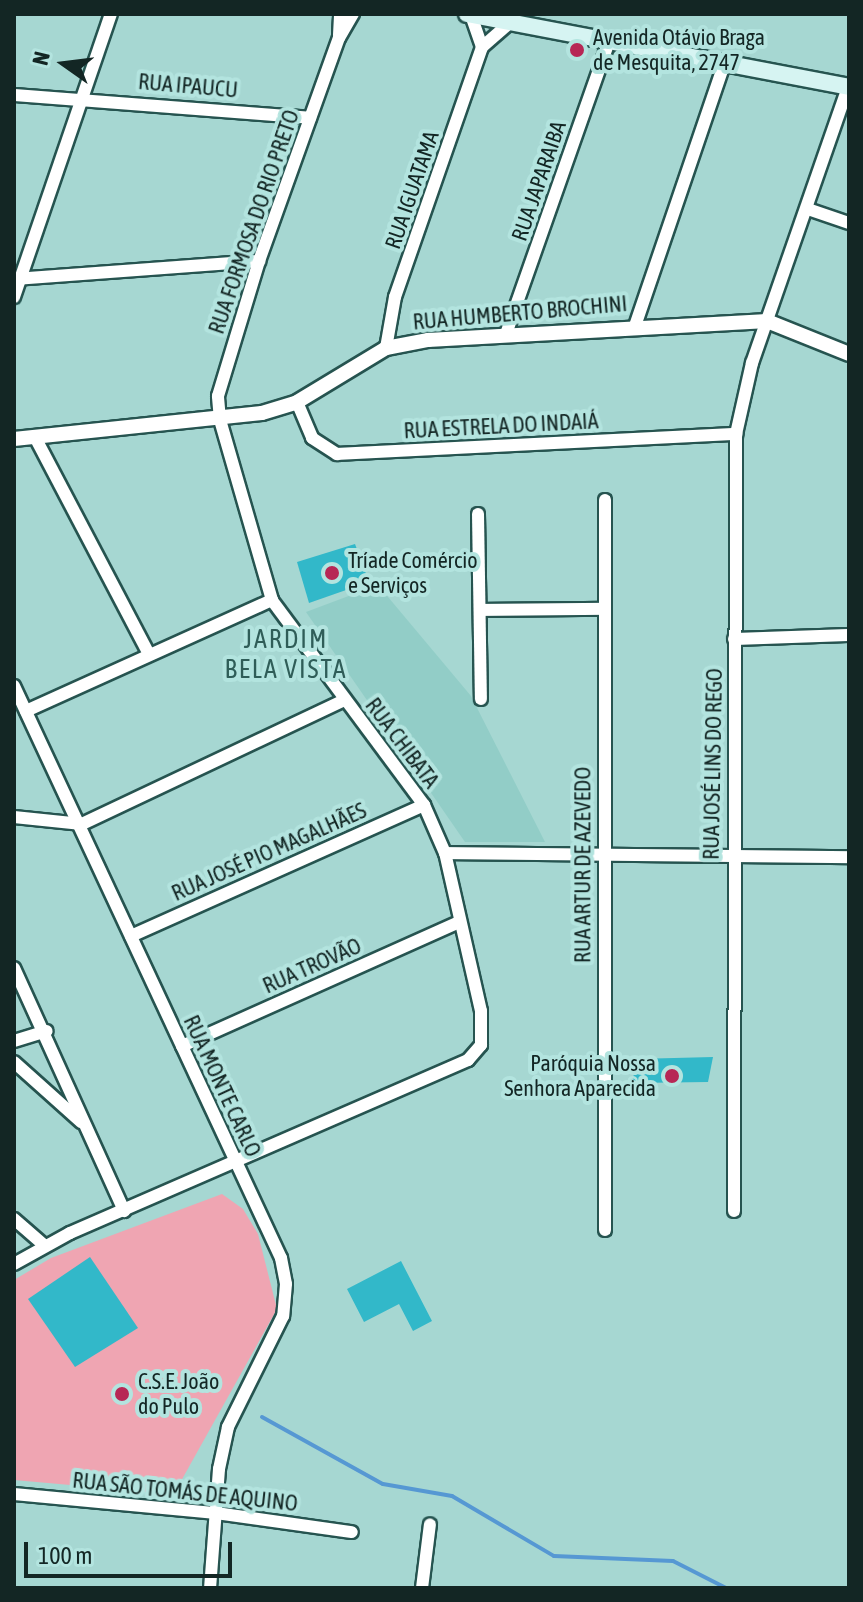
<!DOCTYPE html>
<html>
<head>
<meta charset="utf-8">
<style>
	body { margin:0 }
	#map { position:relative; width:863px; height:1602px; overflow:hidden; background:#a6d7d2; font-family:"Asap Condensed",sans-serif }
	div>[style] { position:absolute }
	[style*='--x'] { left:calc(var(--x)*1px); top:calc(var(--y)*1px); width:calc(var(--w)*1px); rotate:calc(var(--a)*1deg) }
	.built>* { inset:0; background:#92cdc7 }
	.green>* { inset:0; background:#efa5b2 }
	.stream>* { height:4px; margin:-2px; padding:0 2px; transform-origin:2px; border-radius:2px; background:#5698d3 }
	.building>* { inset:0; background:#32b8c9 }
	.roads { filter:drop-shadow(2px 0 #265450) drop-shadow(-2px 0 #265450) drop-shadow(0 2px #265450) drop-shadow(0 -2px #265450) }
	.minor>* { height:12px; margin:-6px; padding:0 6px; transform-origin:6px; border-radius:6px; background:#fff }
	.tertiary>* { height:14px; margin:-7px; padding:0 7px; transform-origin:7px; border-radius:7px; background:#fff }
	.secondary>* { height:16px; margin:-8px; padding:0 8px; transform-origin:8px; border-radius:8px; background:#d6f4f2 }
	.dots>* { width:22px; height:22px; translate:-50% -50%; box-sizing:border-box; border:4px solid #b3e4df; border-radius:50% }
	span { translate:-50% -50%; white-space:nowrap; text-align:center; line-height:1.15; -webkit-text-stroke:8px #b3e4df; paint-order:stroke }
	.poi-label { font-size:22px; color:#132624 }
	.left { translate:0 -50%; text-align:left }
	.right { translate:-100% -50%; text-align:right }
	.street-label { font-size:22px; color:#132624 }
	.quarter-label { font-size:26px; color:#2f5d58; letter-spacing:2px }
	.frame { position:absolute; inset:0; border:16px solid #132624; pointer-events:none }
	.north { position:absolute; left:24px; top:24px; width:80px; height:80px; -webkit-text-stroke:6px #b3e4df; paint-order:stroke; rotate:284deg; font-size:22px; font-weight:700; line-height:32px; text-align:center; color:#132624 }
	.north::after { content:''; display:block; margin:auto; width:28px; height:36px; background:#132624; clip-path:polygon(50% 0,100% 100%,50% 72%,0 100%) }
	.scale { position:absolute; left:24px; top:1542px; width:208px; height:36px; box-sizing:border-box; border:4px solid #132624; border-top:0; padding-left:10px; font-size:24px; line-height:28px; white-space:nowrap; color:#132624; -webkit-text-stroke:6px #b3e4df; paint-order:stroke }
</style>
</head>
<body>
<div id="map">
	<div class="built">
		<div style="clip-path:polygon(378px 585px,471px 696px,545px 842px,465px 842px,306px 612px)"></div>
	</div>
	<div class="green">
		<div style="clip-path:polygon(222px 1194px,243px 1209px,258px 1234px,277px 1309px,176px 1490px,160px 1493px,14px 1480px,14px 1280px,51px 1258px)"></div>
	</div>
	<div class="stream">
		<div style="--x:262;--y:1417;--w:138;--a:29"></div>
		<div style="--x:383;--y:1484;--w:70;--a:9.9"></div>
		<div style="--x:452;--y:1496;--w:118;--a:30.5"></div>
		<div style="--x:554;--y:1556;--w:119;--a:2.4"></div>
		<div style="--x:673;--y:1561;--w:59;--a:27"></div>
	</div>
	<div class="building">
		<div style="clip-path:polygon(355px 544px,369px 582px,309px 603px,297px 562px)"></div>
		<div style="clip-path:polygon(713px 1057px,708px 1082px,633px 1083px,635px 1059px)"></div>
		<div style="clip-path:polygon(90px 1257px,138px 1328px,75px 1367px,28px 1299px)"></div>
		<div style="clip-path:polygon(401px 1261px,432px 1321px,413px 1331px,399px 1304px,364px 1322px,347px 1289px)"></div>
	</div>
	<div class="roads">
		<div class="minor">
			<div style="--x:471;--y:15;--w:34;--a:71"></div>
			<div style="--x:339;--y:35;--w:21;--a:-87"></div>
			<div style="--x:14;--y:95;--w:297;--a:4.4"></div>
			<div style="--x:808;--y:209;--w:43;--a:18.9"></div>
			<div style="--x:14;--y:279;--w:246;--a:-4.2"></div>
			<div style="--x:14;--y:297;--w:299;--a:-71.1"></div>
			<div style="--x:635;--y:326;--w:279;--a:-71.2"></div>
			<div style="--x:506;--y:334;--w:310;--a:-70.6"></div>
			<div style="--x:386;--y:348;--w:52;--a:-80"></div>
			<div style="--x:395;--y:297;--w:265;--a:-70.8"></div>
			<div style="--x:482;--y:47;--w:37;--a:-41"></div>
			<div style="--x:297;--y:402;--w:39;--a:67"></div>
			<div style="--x:312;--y:438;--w:30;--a:33"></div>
			<div style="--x:337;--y:454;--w:400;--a:-2.9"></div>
			<div style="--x:35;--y:437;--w:245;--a:62.3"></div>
			<div style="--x:478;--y:514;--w:185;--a:89.1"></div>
			<div style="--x:480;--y:610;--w:124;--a:-0.5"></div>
			<div style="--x:734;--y:639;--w:115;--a:-2"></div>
			<div style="--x:14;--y:686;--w:631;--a:64.98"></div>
			<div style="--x:281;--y:1258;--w:26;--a:79"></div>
			<div style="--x:286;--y:1284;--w:32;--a:95"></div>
			<div style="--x:283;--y:1316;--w:124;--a:116.4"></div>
			<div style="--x:228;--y:1427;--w:43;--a:102.1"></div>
			<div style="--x:219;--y:1469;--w:119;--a:94.3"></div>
			<div style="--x:26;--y:711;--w:270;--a:-24.3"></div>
			<div style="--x:14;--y:817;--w:68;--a:5.9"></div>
			<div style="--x:82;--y:824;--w:290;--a:-25.3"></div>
			<div style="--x:445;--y:853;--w:404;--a:0.6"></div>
			<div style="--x:131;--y:936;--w:321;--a:-24.1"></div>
			<div style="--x:14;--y:968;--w:267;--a:65.6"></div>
			<div style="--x:14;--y:1041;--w:34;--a:-17"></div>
			<div style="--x:182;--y:1046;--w:303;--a:-24.1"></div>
			<div style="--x:14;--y:1062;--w:90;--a:41.8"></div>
			<div style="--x:734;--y:1211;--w:777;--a:-89.85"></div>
			<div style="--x:736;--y:434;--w:73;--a:-77.3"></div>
			<div style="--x:752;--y:363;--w:292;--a:-70.8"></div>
			<div style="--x:14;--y:1219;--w:40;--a:41"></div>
			<div style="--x:605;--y:1230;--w:730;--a:-90"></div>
			<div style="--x:14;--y:1264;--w:64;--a:-29"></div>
			<div style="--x:70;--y:1233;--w:434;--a:-23.5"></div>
			<div style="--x:468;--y:1060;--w:20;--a:-49"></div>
			<div style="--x:481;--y:1045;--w:34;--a:-90"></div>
			<div style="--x:481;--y:1011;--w:162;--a:-102.8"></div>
			<div style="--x:445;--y:853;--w:52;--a:-113.6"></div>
			<div style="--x:424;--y:805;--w:255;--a:-126.6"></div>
			<div style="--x:272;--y:600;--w:187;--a:-106.1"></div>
			<div style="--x:220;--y:420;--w:24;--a:-95"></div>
			<div style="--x:218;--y:396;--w:141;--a:-73.1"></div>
			<div style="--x:259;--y:261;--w:237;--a:-70.3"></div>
			<div style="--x:339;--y:38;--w:28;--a:-60"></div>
			<div style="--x:14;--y:1494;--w:203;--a:5.4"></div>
			<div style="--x:216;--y:1513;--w:137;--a:8"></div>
			<div style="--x:422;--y:1588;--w:64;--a:-82.9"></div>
		</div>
		<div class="tertiary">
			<div style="--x:14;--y:439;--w:249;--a:-6"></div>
			<div style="--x:262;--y:413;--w:37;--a:-17"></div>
			<div style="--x:297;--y:402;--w:104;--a:-31.2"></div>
			<div style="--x:386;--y:348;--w:43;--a:-10.8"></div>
			<div style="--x:428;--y:340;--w:340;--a:-3.2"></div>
			<div style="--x:767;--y:321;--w:88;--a:21.9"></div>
		</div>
		<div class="secondary">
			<div style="--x:467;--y:14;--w:389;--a:10.8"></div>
		</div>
	</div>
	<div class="dots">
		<div style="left:577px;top:50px;background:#b72755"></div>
		<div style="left:332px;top:573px;background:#b72755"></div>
		<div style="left:672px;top:1076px;background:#b72755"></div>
		<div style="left:122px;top:1394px;background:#b72755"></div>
	</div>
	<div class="poi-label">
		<span class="left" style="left:593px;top:50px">Avenida Otávio Braga<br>de Mesquita, 2747</span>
		<span class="left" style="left:348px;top:573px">Tríade Comércio<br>e Serviços</span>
		<span class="right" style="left:656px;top:1076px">Paróquia Nossa<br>Senhora Aparecida</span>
		<span class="left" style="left:138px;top:1394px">C.S.E. João<br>do Pulo</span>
	</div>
	<div class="street-label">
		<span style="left:188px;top:86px;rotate:5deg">RUA IPAUCU</span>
		<span style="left:539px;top:181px;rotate:-71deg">RUA JAPARAIBA</span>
		<span style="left:412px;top:190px;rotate:-71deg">RUA IGUATAMA</span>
		<span style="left:254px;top:222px;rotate:-71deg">RUA FORMOSA DO RIO PRETO</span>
		<span style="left:520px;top:313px;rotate:-5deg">RUA HUMBERTO BROCHINI</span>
		<span style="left:501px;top:426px;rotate:-3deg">RUA ESTRELA DO INDAIÁ</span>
		<span style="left:402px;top:743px;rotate:53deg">RUA CHIBATA</span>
		<span style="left:713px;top:764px;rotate:-89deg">RUA JOSÉ LINS DO REGO</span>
		<span style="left:269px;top:852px;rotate:-24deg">RUA JOSÉ PIO MAGALHÃES</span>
		<span style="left:583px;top:865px;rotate:-90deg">RUA ARTUR DE AZEVEDO</span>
		<span style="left:312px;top:966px;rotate:-24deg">RUA TROVÃO</span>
		<span style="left:222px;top:1086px;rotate:65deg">RUA MONTE CARLO</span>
		<span style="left:185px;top:1492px;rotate:6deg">RUA SÃO TOMÁS DE AQUINO</span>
	</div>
	<div class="quarter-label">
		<span style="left:286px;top:655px">JARDIM<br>BELA VISTA</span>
	</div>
	<div class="frame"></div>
	<div class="north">N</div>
	<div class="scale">100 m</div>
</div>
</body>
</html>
